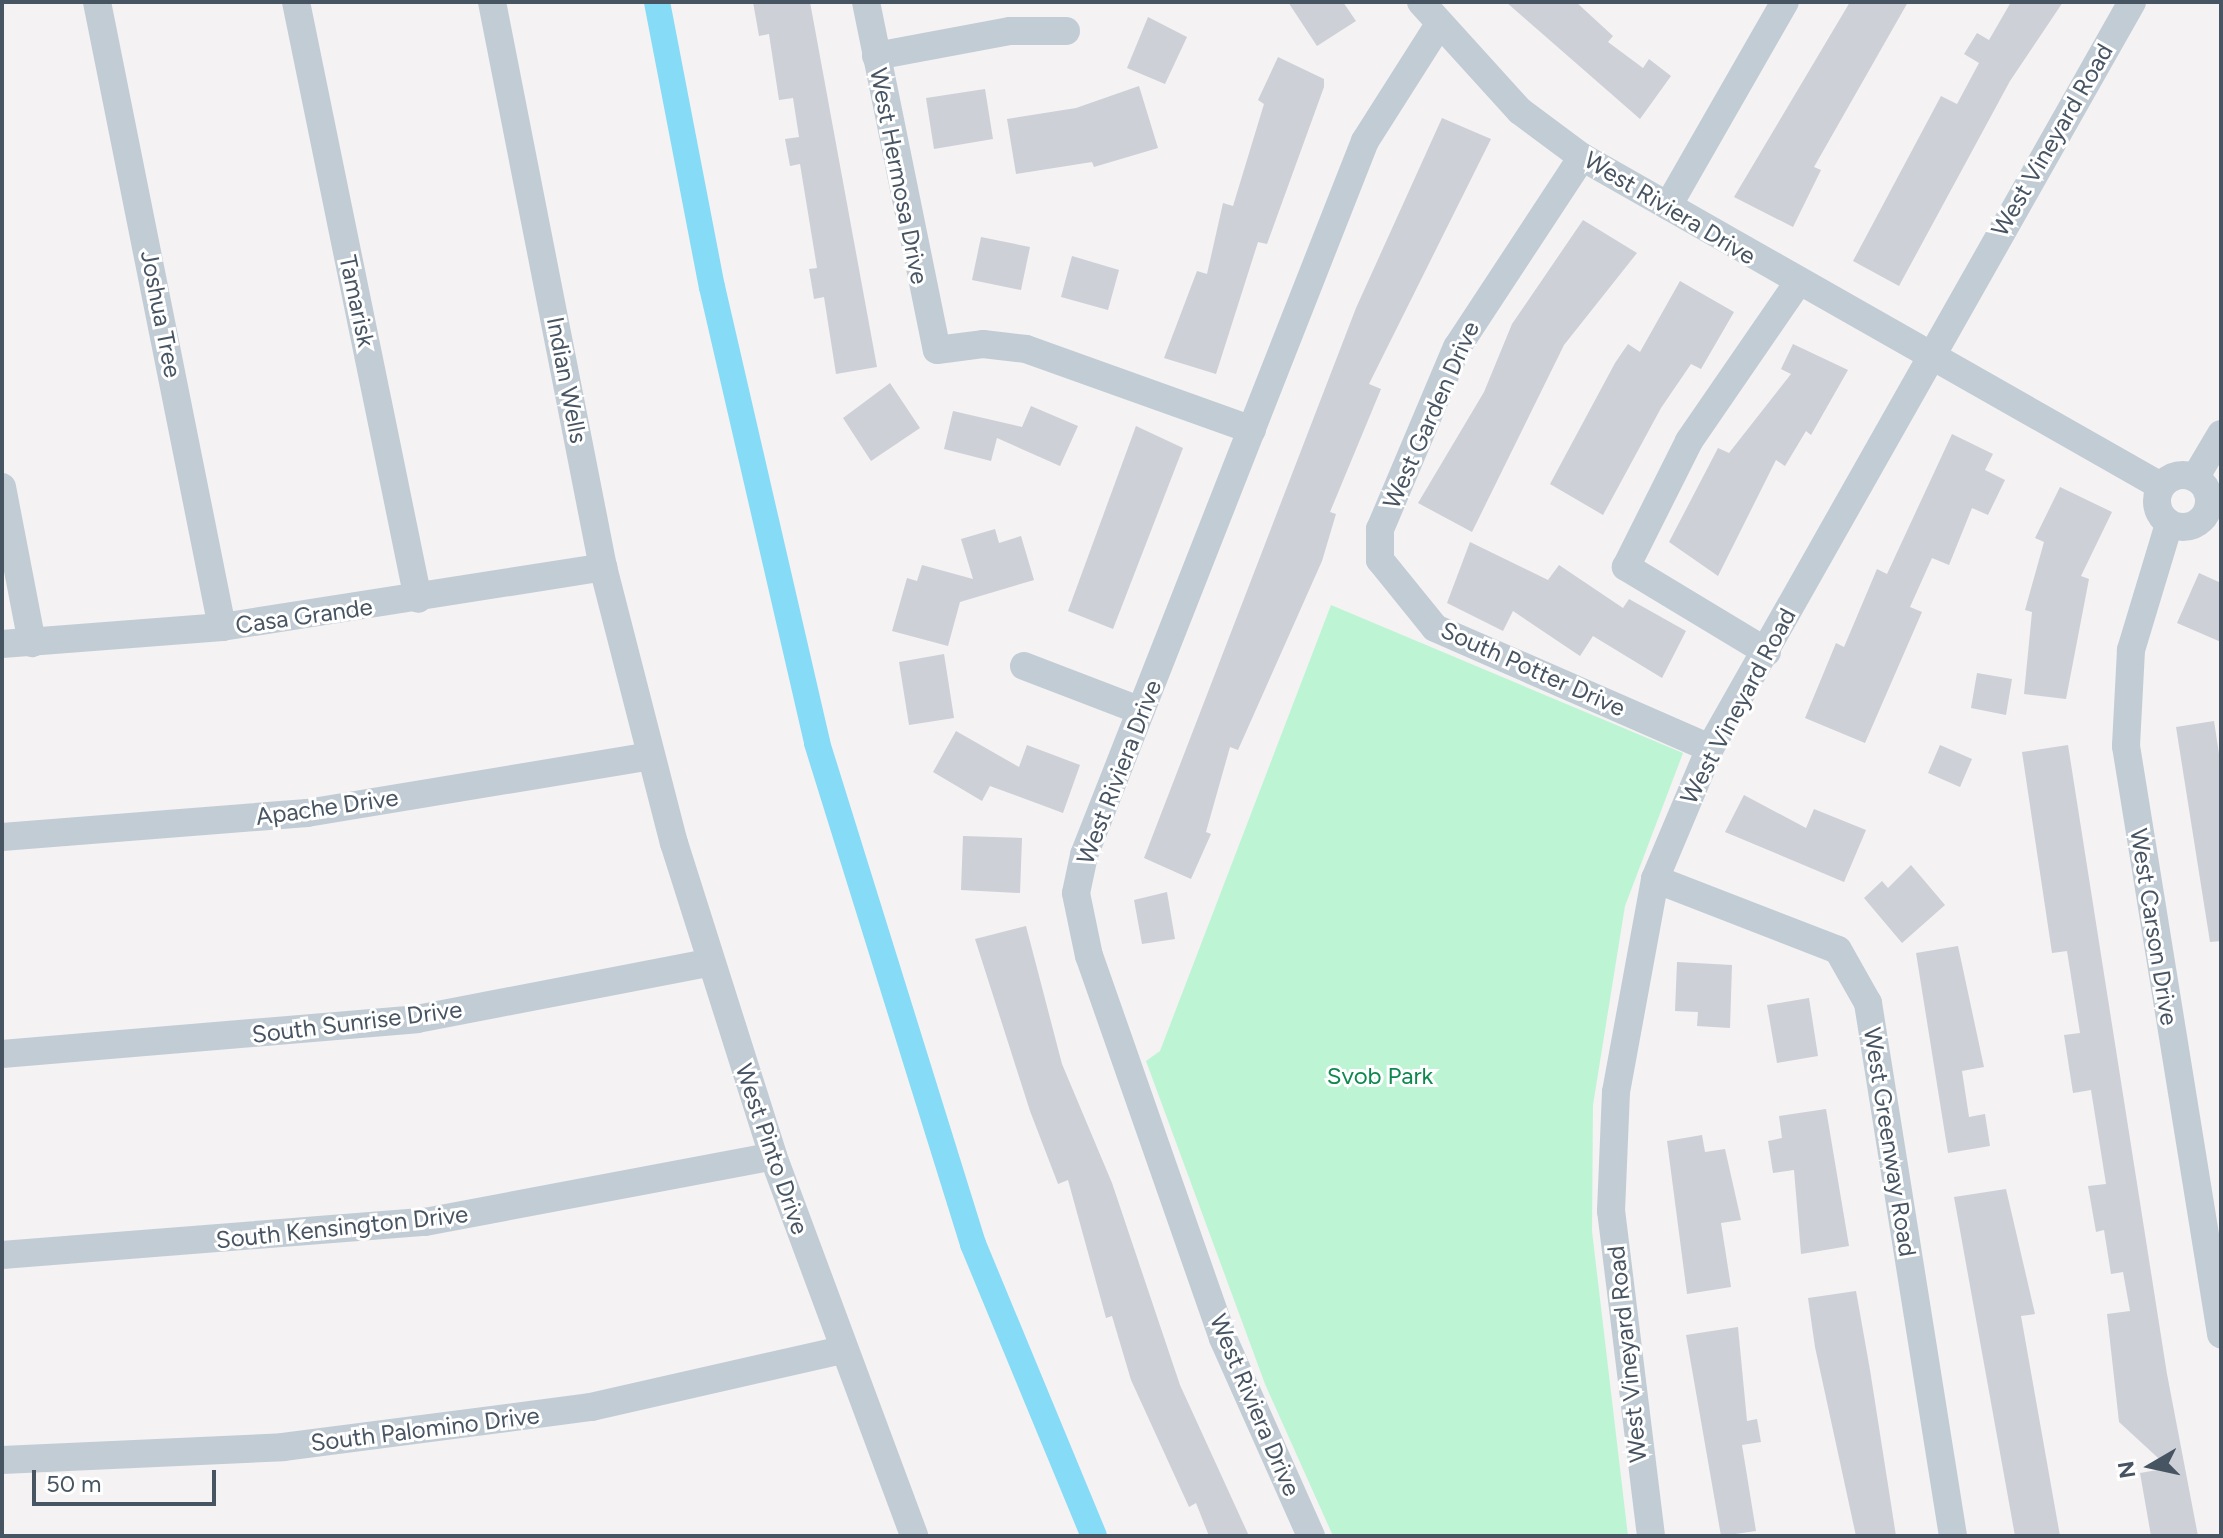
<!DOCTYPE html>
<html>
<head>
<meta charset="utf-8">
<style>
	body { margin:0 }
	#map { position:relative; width:2223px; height:1538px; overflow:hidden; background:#f4f2f2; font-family:Figtree,sans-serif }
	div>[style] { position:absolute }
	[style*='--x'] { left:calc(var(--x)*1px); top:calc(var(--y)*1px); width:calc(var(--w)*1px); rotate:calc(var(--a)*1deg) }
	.green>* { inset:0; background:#bdf5d4 }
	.canal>* { height:26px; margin:-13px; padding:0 13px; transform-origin:13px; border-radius:13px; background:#86dbf6 }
	.building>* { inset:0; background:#cdd0d7 }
	.street>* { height:28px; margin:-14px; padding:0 14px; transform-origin:14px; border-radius:14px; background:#c1ccd5 }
	.street>.ring { margin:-14px; padding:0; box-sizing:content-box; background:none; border:28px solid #c1ccd5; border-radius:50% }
	span { translate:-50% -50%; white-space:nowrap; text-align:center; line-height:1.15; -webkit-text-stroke:6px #fff; paint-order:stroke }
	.street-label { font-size:24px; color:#475462 }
	.park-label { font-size:24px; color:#0d884e }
	.frame { position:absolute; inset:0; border:4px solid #475462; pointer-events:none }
	.north { position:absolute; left:2111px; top:1426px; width:80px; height:80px; -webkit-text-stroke:6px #fff; paint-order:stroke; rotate:261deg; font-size:22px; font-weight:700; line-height:32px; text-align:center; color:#475462 }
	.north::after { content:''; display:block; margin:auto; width:28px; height:36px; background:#475462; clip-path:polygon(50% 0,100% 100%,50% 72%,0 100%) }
	.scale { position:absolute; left:32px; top:1470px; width:184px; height:36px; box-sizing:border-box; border:4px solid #475462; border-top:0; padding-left:10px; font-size:24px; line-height:28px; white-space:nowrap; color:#475462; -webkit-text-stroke:6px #fff; paint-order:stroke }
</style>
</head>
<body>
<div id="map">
	<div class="green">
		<div style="clip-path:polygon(1331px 605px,1683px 753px,1625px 906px,1593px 1105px,1592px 1231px,1628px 1536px,1333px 1536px,1265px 1384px,1146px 1061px,1160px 1051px)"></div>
	</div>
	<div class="canal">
		<div style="--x:657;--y:2;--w:290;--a:79.1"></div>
		<div style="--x:712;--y:287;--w:468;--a:77"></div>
		<div style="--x:817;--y:743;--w:525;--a:72.7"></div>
		<div style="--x:973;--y:1244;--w:316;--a:67.5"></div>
	</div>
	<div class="building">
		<div style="clip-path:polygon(753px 2px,810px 2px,877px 367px,836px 374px,824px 297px,814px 299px,809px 269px,817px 268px,800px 164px,790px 166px,785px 139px,799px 137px,793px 98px,779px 100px,769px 34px,759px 36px)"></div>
		<div style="clip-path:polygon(1288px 2px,1343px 2px,1356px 21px,1317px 46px)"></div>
		<div style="clip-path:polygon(1506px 2px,1576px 2px,1613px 36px,1608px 42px,1643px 68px,1649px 59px,1671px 76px,1640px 119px)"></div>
		<div style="clip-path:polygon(1850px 2px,1908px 2px,1814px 167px,1821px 170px,1793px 227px,1734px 197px)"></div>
		<div style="clip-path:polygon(2011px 2px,2063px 2px,2010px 81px,1899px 286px,1853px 261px,1941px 96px,1957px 104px,1979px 63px,1964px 54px,1977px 33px,1989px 40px)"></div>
		<div style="clip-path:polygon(1148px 17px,1187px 37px,1165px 84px,1127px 68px)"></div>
		<div style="clip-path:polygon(1278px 57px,1324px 79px,1324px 87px,1267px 244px,1258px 242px,1216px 374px,1164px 358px,1197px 271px,1207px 274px,1223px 203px,1233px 206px,1264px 104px,1258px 100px)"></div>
		<div style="clip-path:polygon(1139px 86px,1158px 148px,1094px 167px,1092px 162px,1016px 174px,1007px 119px,1076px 108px)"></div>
		<div style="clip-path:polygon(985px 89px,993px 139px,934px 149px,926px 98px)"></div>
		<div style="clip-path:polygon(1442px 118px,1491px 139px,1369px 384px,1381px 389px,1330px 512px,1336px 514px,1322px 561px,1238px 750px,1230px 747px,1206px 832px,1211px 834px,1191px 879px,1144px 858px,1356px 308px)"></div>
		<div style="clip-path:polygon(1583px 220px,1637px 253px,1564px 345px,1472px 532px,1418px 503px,1484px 392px,1512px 324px)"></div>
		<div style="clip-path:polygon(981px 237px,1030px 247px,1021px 290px,972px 280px)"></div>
		<div style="clip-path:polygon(1072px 256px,1119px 270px,1108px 310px,1061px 297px)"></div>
		<div style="clip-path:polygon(1680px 281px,1734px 312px,1701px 369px,1691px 364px,1661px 408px,1603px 515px,1550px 484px,1615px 363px,1628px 344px,1640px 352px)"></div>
		<div style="clip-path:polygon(1793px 344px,1848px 370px,1811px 435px,1806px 431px,1785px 466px,1776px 460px,1718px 576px,1669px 542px,1718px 448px,1729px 453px,1791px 374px,1781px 369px)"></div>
		<div style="clip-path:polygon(890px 383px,920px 428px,871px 461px,843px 418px)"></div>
		<div style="clip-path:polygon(1031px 406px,1078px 426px,1060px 466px,997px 438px,991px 461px,944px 449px,953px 411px,1022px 427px)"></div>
		<div style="clip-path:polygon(1136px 426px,1183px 448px,1113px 629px,1068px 611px)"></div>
		<div style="clip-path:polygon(1952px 434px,1993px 454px,1985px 470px,2005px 480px,1988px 515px,1972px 508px,1949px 565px,1932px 558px,1910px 607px,1922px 612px,1865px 743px,1805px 718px,1836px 643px,1844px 647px,1877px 569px,1887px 574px)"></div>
		<div style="clip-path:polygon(2060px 487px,2112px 512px,2081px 576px,2089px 579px,2066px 699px,2024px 694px,2032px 612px,2025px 610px,2044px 542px,2035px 538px)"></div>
		<div style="clip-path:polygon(995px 529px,999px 543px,1021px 536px,1034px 580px,960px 602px,948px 646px,892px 631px,907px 578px,917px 581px,922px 565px,973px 579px,961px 539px)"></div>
		<div style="clip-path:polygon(1470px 542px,1548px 580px,1559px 565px,1623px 608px,1629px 599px,1686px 631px,1662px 678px,1593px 636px,1580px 656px,1513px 611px,1503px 631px,1447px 603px)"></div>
		<div style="clip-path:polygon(2199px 573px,2221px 583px,2221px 642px,2177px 623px)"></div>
		<div style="clip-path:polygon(944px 654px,954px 718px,909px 725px,899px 662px)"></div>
		<div style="clip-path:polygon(1977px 673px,2012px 679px,2006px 715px,1971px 708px)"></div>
		<div style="clip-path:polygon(2214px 721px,2221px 767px,2221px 941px,2210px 942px,2176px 727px)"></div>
		<div style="clip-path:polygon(956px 731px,1019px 767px,1027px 745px,1080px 765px,1063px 813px,990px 786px,982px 801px,933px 772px)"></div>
		<div style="clip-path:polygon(1940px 745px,1972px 759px,1960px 787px,1928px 773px)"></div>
		<div style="clip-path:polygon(2068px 745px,2167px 1374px,2198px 1536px,2151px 1536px,2140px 1473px,2169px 1468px,2119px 1422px,2107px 1314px,2130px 1311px,2123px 1272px,2111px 1274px,2104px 1230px,2096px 1232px,2088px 1186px,2106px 1184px,2091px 1090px,2073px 1093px,2064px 1035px,2080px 1033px,2067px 951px,2052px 953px,2022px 752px)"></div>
		<div style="clip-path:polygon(1744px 795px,1806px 828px,1814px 809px,1866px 830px,1844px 882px,1725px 832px)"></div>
		<div style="clip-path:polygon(963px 836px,1022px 838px,1020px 893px,961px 890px)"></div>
		<div style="clip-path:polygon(1911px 865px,1945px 905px,1902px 943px,1864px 898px,1882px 881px,1888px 888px)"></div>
		<div style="clip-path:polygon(1167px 892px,1175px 939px,1142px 944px,1134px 900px)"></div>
		<div style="clip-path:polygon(1026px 926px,1062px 1064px,1112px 1183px,1180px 1385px,1249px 1536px,1209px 1536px,1196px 1503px,1189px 1507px,1131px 1380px,1112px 1316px,1106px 1318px,1068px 1180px,1058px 1184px,1030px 1111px,975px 939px)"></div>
		<div style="clip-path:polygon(1958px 946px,1984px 1067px,1962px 1071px,1969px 1117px,1985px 1114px,1990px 1146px,1948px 1153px,1916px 953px)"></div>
		<div style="clip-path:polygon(1677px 962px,1732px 965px,1730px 1028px,1697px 1026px,1698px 1012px,1675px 1011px)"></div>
		<div style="clip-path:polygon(1809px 998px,1818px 1056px,1777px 1063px,1767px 1005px)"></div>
		<div style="clip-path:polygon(1826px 1109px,1849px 1246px,1801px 1254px,1794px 1170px,1773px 1173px,1768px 1141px,1782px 1138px,1779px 1116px)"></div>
		<div style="clip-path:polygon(1702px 1135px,1705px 1152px,1725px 1149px,1741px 1220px,1721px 1223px,1731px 1287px,1687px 1294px,1667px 1141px)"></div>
		<div style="clip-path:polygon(2006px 1189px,2035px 1314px,2021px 1316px,2060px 1536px,2015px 1536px,1954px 1197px)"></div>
		<div style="clip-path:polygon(1856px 1291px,1870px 1370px,1896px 1536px,1856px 1536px,1815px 1347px,1808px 1298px)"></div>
		<div style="clip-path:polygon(1738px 1327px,1747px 1421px,1757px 1419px,1761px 1442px,1742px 1445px,1756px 1531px,1721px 1536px,1686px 1335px)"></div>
	</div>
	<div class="street">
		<div style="--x:97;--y:2;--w:637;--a:78.69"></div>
		<div style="--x:296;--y:2;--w:609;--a:78.45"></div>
		<div style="--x:492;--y:2;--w:576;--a:78.89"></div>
		<div style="--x:603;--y:567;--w:285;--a:75.6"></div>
		<div style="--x:674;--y:843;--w:328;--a:72.4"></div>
		<div style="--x:773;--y:1156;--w:405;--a:69.6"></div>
		<div style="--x:866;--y:2;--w:355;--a:78.5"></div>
		<div style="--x:937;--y:350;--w:46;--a:-7.4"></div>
		<div style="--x:983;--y:344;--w:43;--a:6.6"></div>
		<div style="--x:1026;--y:349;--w:240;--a:19.7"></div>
		<div style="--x:1421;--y:2;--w:147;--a:47.8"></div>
		<div style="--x:1520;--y:111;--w:77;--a:36.6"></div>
		<div style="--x:1582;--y:157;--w:666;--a:29.61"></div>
		<div style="--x:876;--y:56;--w:136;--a:-10.6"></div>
		<div style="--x:1010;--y:31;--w:56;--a:0"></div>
		<div style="--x:1582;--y:157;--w:227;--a:123.3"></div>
		<div style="--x:1457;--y:347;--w:198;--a:112.9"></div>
		<div style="--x:1380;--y:529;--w:31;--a:90"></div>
		<div style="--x:1380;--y:560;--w:87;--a:51"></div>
		<div style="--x:1435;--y:628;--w:300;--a:23.6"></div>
		<div style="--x:1668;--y:206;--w:235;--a:-60.2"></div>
		<div class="ring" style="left:2157px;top:475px;width:24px;height:24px"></div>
		<div style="--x:2195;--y:478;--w:51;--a:-59.4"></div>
		<div style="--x:2;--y:487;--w:159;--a:79.1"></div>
		<div style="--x:2169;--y:524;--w:132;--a:106.8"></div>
		<div style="--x:2131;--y:650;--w:96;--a:93"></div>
		<div style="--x:2126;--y:746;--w:596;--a:80.82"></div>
		<div style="--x:2;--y:644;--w:221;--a:-4.4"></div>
		<div style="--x:222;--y:627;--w:386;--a:-8.9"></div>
		<div style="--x:1767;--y:652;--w:165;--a:-148.9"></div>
		<div style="--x:1626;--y:567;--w:141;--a:-63.4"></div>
		<div style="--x:1689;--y:441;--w:191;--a:-55.5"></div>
		<div style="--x:1024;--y:666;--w:125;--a:21"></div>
		<div style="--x:2;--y:837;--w:306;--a:-4.5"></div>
		<div style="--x:307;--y:813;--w:348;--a:-9.4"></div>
		<div style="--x:1655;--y:879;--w:196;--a:21.2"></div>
		<div style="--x:1838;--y:950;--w:61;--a:60.5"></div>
		<div style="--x:1868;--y:1003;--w:540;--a:80.94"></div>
		<div style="--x:2;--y:1054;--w:416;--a:-4.8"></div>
		<div style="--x:417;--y:1019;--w:297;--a:-10.9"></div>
		<div style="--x:2;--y:1255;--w:424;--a:-4.5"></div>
		<div style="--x:425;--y:1222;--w:354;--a:-10.7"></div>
		<div style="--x:2;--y:1460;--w:281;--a:-2.6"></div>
		<div style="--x:283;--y:1447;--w:311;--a:-7.4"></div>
		<div style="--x:591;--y:1407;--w:257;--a:-12.8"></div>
		<div style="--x:1311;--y:1536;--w:217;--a:-114"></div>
		<div style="--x:1223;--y:1338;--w:405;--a:-109.3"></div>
		<div style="--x:1089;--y:956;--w:64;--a:-101.7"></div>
		<div style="--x:1076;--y:893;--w:39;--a:-78"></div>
		<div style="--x:1084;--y:855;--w:767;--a:-68.52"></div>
		<div style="--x:1365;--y:141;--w:136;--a:-57.6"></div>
		<div style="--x:1651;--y:1536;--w:327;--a:-97"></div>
		<div style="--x:1611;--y:1211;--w:119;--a:-87.6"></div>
		<div style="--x:1616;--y:1092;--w:217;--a:-79.6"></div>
		<div style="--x:1655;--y:879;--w:142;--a:-67.2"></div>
		<div style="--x:1710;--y:748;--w:857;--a:-60.5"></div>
	</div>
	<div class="street-label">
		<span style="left:2052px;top:140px;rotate:-60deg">West Vineyard Road</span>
		<span style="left:899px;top:176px;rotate:79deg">West Hermosa Drive</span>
		<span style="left:1670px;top:208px;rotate:31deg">West Riviera Drive</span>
		<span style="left:357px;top:301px;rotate:78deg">Tamarisk</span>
		<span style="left:161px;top:314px;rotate:79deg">Joshua Tree</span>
		<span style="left:567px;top:380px;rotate:79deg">Indian Wells</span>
		<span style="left:1431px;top:415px;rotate:-66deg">West Garden Drive</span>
		<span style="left:304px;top:616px;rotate:-8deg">Casa Grande</span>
		<span style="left:1533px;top:669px;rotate:24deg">South Potter Drive</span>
		<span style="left:1738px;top:706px;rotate:-62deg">West Vineyard Road</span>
		<span style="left:1119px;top:772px;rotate:-69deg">West Riviera Drive</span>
		<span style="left:327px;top:807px;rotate:-8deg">Apache Drive</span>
		<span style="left:2154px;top:927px;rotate:81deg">West Carson Drive</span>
		<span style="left:357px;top:1022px;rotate:-7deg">South Sunrise Drive</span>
		<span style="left:1890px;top:1142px;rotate:81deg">West Greenway Road</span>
		<span style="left:772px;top:1149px;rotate:71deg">West Pinto Drive</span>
		<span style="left:342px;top:1227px;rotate:-6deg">South Kensington Drive</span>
		<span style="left:1627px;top:1354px;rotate:-96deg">West Vineyard Road</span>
		<span style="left:1255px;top:1405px;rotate:67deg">West Riviera Drive</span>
		<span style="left:425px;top:1429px;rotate:-7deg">South Palomino Drive</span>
	</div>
	<div class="park-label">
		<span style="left:1380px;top:1076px">Svob Park</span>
	</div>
	<div class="frame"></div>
	<div class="north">N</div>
	<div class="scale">50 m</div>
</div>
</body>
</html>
